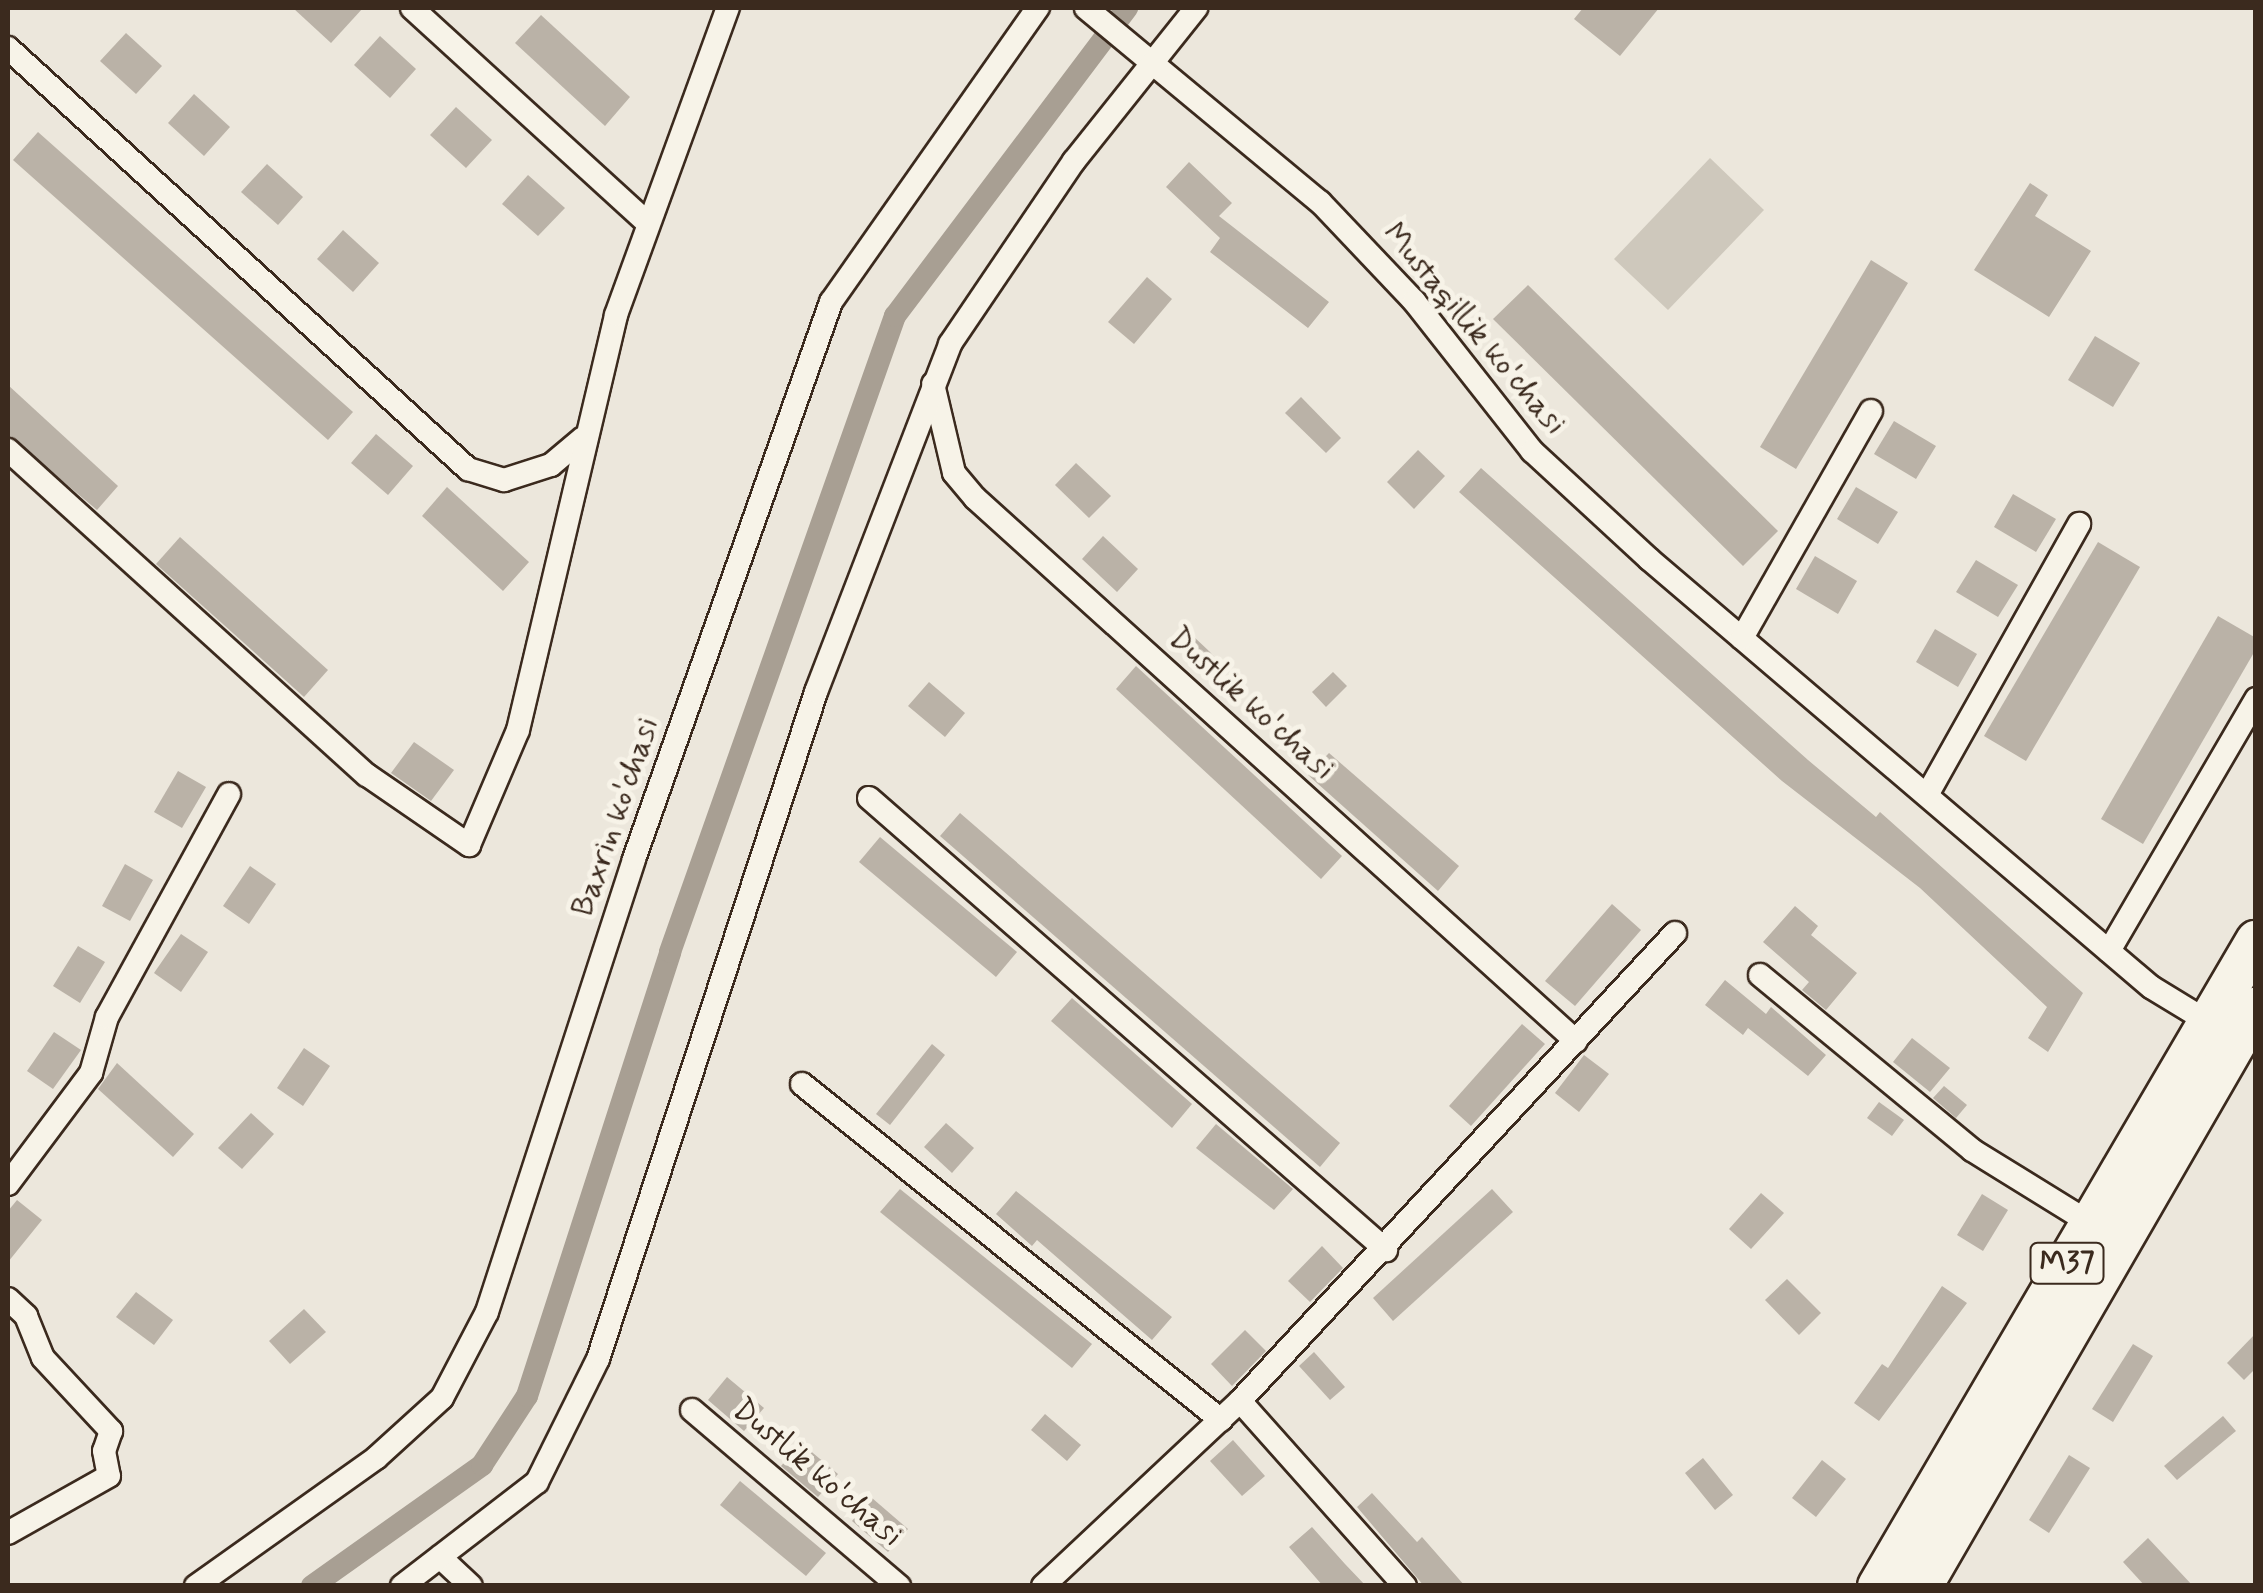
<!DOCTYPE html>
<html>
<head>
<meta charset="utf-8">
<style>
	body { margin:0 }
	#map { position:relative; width:2263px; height:1593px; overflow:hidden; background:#ece7dc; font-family:Mynerve,sans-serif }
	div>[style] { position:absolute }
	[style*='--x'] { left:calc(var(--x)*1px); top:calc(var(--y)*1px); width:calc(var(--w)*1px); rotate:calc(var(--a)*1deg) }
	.green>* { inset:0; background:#cec8bc }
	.canal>* { height:22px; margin:-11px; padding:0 11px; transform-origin:11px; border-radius:11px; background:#a89f93 }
	.building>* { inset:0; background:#bab2a7 }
	.roads { filter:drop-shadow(2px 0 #3b2a1e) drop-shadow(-2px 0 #3b2a1e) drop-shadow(0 2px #3b2a1e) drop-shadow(0 -2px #3b2a1e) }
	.minor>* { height:22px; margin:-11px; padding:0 11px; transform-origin:11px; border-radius:11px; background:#f7f3e8 }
	.trunk>* { height:40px; margin:-20px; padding:0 20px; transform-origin:20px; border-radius:20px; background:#f7f3e8 }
	span { translate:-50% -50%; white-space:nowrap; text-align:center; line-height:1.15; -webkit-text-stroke:10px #f7f3e8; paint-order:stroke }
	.shield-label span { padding:2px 8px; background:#f7f3e8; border:2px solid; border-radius:8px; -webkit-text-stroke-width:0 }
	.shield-label { font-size:30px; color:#3b2a1e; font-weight:700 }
	.street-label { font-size:32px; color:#3b2a1e }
	.frame { position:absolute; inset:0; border:10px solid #3b2a1e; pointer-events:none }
</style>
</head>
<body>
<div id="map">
	<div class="green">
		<div style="clip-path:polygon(1710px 158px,1764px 210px,1668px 310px,1614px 259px)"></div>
	</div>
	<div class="canal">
		<div style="--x:312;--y:1586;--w:209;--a:-35.4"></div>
		<div style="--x:482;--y:1465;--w:82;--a:-56.9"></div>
		<div style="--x:527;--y:1396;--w:466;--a:-72.1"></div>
		<div style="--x:670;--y:952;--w:675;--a:-70.52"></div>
		<div style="--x:895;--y:316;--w:386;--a:-53"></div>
	</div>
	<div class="building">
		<div style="clip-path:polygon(293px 8px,363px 8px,331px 43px)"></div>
		<div style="clip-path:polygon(1583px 8px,1659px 8px,1620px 56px,1574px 19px)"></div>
		<div style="clip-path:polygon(541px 15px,630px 97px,605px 126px,515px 43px)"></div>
		<div style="clip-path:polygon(126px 33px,162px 66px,136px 94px,100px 61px)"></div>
		<div style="clip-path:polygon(380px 36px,416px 69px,390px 98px,354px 65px)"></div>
		<div style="clip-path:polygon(194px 94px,230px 127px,204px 156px,168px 123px)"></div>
		<div style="clip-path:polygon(456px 107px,492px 140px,466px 168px,430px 135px)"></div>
		<div style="clip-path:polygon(38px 132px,353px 412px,328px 440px,13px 160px)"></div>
		<div style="clip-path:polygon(1189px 162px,1232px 203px,1219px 216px,1329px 302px,1308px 328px,1210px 252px,1220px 238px,1166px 187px)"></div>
		<div style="clip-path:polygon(267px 164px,303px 197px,278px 225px,241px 192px)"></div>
		<div style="clip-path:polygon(528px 175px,565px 208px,538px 236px,502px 204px)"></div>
		<div style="clip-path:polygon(2030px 183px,2048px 195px,2035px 216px,2091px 251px,2049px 317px,1974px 270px)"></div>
		<div style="clip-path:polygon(343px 230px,379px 263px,353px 292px,317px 259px)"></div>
		<div style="clip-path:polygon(1871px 260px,1908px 283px,1796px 469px,1760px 447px)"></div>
		<div style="clip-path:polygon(1147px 277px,1172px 299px,1134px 344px,1108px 322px)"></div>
		<div style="clip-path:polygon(1528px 285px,1778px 531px,1743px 566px,1493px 319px)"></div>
		<div style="clip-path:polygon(2095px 336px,2140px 363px,2113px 407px,2068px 380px)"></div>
		<div style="clip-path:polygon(8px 385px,118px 486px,97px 510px,8px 435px)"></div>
		<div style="clip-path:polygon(1301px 397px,1341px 438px,1326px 453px,1285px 413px)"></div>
		<div style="clip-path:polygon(1894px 421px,1936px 446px,1916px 479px,1874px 454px)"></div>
		<div style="clip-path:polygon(376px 434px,413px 466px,388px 495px,351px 463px)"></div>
		<div style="clip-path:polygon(1418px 450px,1445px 476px,1414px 509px,1387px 482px)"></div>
		<div style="clip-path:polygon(1076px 463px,1111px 496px,1089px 518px,1055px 485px)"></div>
		<div style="clip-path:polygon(1481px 468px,1808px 760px,1876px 817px,1880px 812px,2083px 993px,2048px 1052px,2028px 1038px,2047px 1007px,1920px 888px,1782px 781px,1459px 492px)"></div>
		<div style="clip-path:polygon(447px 487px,529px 562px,503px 591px,422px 516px)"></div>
		<div style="clip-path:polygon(1856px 487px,1898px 512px,1878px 544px,1837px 519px)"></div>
		<div style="clip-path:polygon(2013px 494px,2056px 519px,2036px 552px,1994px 527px)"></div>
		<div style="clip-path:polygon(1103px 536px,1138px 569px,1117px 592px,1082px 559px)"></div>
		<div style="clip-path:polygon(180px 537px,328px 670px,304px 697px,156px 564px)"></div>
		<div style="clip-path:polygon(2098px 542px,2140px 567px,2026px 761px,1984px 736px)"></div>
		<div style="clip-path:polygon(1815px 556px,1857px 581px,1838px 614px,1796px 589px)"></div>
		<div style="clip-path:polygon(1976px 560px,2018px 585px,1998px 617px,1956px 592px)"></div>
		<div style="clip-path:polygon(2218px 616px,2256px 638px,2256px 649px,2143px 844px,2101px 819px)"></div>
		<div style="clip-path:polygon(1935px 629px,1977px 654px,1958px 687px,1916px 662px)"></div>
		<div style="clip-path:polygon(1193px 636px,1228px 669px,1217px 681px,1182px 648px)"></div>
		<div style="clip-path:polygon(1136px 666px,1342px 856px,1321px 879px,1116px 689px)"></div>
		<div style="clip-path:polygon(1333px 672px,1347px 686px,1326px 707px,1312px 692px)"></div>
		<div style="clip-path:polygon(929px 682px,965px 713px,945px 737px,908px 706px)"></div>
		<div style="clip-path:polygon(414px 742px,454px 770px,431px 801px,391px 773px)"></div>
		<div style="clip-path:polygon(1329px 753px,1459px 866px,1438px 891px,1308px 775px)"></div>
		<div style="clip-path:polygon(178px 771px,206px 787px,182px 828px,154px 812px)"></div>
		<div style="clip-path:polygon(960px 813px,1340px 1143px,1320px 1167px,940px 836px)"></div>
		<div style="clip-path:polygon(880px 837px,1017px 952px,996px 977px,859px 862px)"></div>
		<div style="clip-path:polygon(125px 864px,153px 880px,130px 921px,102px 906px)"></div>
		<div style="clip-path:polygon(250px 866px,276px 884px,249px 924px,223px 906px)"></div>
		<div style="clip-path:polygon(1612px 904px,1641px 930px,1575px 1006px,1545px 981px)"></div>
		<div style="clip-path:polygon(1795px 906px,1818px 926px,1811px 935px,1857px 973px,1826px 1010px,1802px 990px,1809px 982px,1763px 942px)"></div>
		<div style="clip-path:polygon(181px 934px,208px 952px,181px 992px,154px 973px)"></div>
		<div style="clip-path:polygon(78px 946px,105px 962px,80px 1003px,53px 986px)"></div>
		<div style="clip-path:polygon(1725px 980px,1766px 1014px,1771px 1007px,1826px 1055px,1808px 1076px,1748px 1028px,1743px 1035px,1705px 1005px)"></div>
		<div style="clip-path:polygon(1072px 998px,1192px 1104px,1172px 1128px,1051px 1021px)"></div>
		<div style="clip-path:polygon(1522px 1024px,1545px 1044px,1471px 1126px,1449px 1106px)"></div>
		<div style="clip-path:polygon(54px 1032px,81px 1050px,53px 1089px,27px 1071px)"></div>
		<div style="clip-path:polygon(1912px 1038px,1950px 1068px,1930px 1092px,1893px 1062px)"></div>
		<div style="clip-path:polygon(932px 1044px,945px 1055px,890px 1125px,876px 1114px)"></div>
		<div style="clip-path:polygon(304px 1048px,330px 1066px,303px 1106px,277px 1088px)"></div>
		<div style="clip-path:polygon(1584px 1055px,1609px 1074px,1579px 1112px,1555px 1093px)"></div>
		<div style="clip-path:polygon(117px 1063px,194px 1134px,173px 1157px,98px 1089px)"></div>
		<div style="clip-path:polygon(1944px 1086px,1967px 1105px,1956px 1118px,1933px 1098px)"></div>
		<div style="clip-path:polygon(1879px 1102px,1904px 1120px,1892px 1136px,1867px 1118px)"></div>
		<div style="clip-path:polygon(251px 1113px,274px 1134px,242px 1169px,218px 1148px)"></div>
		<div style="clip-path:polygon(946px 1123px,974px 1148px,952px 1173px,924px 1147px)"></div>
		<div style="clip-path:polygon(1216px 1124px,1293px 1189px,1274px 1210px,1196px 1148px)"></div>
		<div style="clip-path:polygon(900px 1189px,1092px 1344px,1072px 1368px,880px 1212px)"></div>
		<div style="clip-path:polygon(1492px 1189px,1513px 1212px,1393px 1321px,1373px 1298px)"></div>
		<div style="clip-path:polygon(1016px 1191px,1172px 1317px,1152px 1340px,1037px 1240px,1032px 1246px,996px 1214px)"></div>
		<div style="clip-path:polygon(1761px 1193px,1784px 1213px,1751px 1249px,1729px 1229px)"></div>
		<div style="clip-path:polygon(1982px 1194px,2008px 1210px,1983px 1251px,1957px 1235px)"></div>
		<div style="clip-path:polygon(17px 1200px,42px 1220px,8px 1262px,8px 1211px)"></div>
		<div style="clip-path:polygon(1322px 1246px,1343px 1268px,1310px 1302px,1288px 1281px)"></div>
		<div style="clip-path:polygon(1787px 1279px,1821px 1313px,1799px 1335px,1765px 1300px)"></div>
		<div style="clip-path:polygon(1942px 1286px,1967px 1303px,1879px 1421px,1854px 1403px,1882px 1364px,1888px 1368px)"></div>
		<div style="clip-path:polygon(136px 1292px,173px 1320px,154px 1345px,116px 1317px)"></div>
		<div style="clip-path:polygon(304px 1309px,326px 1332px,290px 1364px,269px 1341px)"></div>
		<div style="clip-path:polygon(1245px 1330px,1266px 1351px,1232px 1386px,1211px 1364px)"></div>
		<div style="clip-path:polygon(2256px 1333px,2256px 1368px,2244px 1380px,2227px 1363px)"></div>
		<div style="clip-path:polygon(2133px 1344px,2153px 1356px,2113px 1422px,2092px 1409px)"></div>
		<div style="clip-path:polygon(1314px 1352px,1345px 1387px,1330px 1400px,1299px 1366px)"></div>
		<div style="clip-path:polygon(727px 1377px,764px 1408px,744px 1431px,708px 1400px)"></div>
		<div style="clip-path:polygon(1045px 1414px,1081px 1445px,1067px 1461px,1031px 1430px)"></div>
		<div style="clip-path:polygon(2223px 1416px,2236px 1431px,2177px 1480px,2164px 1466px)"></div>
		<div style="clip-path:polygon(1233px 1440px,1265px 1476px,1242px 1496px,1210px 1461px)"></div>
		<div style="clip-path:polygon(801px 1443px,838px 1474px,818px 1497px,781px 1466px)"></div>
		<div style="clip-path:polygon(2069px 1455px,2090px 1468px,2049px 1533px,2029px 1520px)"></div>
		<div style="clip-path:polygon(1703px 1458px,1733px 1495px,1715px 1510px,1685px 1473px)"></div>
		<div style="clip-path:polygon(1822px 1460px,1846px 1479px,1816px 1517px,1792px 1498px)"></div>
		<div style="clip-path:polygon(740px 1481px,826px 1553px,806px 1576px,720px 1505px)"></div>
		<div style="clip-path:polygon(1372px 1493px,1417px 1542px,1422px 1537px,1465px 1586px,1424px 1586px,1357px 1507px)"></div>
		<div style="clip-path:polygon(872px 1498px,908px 1529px,888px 1552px,852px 1521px)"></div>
		<div style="clip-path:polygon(1312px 1527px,1345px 1564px,1366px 1586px,1323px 1586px,1289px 1547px)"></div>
		<div style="clip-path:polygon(2148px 1538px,2193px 1586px,2145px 1586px,2123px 1562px)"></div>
	</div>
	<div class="roads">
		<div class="minor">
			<div style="--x:412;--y:8;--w:317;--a:42.4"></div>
			<div style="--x:1086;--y:8;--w:304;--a:39.7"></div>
			<div style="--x:1320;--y:202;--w:137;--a:46.5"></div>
			<div style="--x:1414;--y:301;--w:191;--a:51.8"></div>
			<div style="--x:1532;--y:451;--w:159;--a:42.7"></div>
			<div style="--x:1649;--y:559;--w:660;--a:40.45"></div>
			<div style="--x:2151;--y:987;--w:69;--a:31.4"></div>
			<div style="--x:8;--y:48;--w:624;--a:42.47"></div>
			<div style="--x:468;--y:469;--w:38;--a:17"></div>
			<div style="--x:504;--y:480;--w:49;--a:-17.7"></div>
			<div style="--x:551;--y:465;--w:42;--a:-40.2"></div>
			<div style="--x:933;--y:384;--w:91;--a:76.7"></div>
			<div style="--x:954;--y:473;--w:33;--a:50"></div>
			<div style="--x:975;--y:498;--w:810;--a:42.1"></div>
			<div style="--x:8;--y:450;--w:484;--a:42.2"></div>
			<div style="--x:367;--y:775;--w:124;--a:34.5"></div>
			<div style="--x:469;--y:845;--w:125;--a:-66.9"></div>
			<div style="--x:518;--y:730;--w:426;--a:-76.7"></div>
			<div style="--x:616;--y:315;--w:327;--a:-70"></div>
			<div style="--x:1742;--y:638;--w:261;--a:-60.4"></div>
			<div style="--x:1927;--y:795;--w:311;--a:-60.7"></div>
			<div style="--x:869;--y:798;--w:687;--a:41.16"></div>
			<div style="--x:2109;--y:951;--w:292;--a:-59.7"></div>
			<div style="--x:1760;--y:975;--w:275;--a:39.5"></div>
			<div style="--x:1972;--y:1150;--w:139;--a:31.7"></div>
			<div style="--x:802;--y:1084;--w:537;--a:38.73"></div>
			<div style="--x:8;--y:1184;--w:139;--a:-53.2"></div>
			<div style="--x:91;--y:1073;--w:58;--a:-74.1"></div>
			<div style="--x:107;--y:1017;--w:254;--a:-61.3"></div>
			<div style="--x:8;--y:1299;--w:25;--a:43"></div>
			<div style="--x:26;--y:1316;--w:45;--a:68"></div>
			<div style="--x:43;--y:1358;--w:100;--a:47"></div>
			<div style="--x:111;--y:1431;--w:21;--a:109"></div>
			<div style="--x:104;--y:1451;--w:25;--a:79"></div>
			<div style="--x:109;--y:1476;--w:116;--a:150.6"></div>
			<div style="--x:1240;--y:1401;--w:248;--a:48.3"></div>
			<div style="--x:692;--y:1410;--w:272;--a:40.4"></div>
			<div style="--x:440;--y:1557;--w:42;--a:43.1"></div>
			<div style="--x:196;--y:1586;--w:221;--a:-35.4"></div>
			<div style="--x:376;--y:1458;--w:89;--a:-42.3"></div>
			<div style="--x:442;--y:1398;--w:97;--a:-62.4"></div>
			<div style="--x:487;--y:1312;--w:476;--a:-72"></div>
			<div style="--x:634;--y:859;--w:591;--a:-70.52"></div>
			<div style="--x:831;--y:302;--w:360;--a:-54.9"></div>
			<div style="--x:402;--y:1586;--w:170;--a:-37.6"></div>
			<div style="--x:537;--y:1482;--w:137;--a:-63.6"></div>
			<div style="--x:598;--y:1359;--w:702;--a:-71.9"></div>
			<div style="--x:816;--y:692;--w:373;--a:-68.9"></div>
			<div style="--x:950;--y:344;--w:221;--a:-55.9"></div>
			<div style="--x:1074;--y:161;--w:196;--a:-51.4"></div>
			<div style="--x:1043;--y:1586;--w:270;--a:-43.2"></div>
			<div style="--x:1240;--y:1401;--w:639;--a:-47.09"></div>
		</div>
		<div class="trunk">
			<div style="--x:1878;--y:1586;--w:748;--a:-59.63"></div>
			<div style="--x:1922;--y:1586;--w:668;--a:-59.98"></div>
		</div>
	</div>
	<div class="shield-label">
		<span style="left:2067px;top:1263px">M37</span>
	</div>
	<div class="street-label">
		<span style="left:1474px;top:329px;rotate:50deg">Mustaqillik ko'chasi</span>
		<span style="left:1251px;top:704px;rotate:42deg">Dustlik ko'chasi</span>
		<span style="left:616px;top:817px;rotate:-71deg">Baxrin ko'chasi</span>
		<span style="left:817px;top:1473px;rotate:40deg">Dustlik ko'chasi</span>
	</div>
	<div class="frame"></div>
</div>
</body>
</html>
